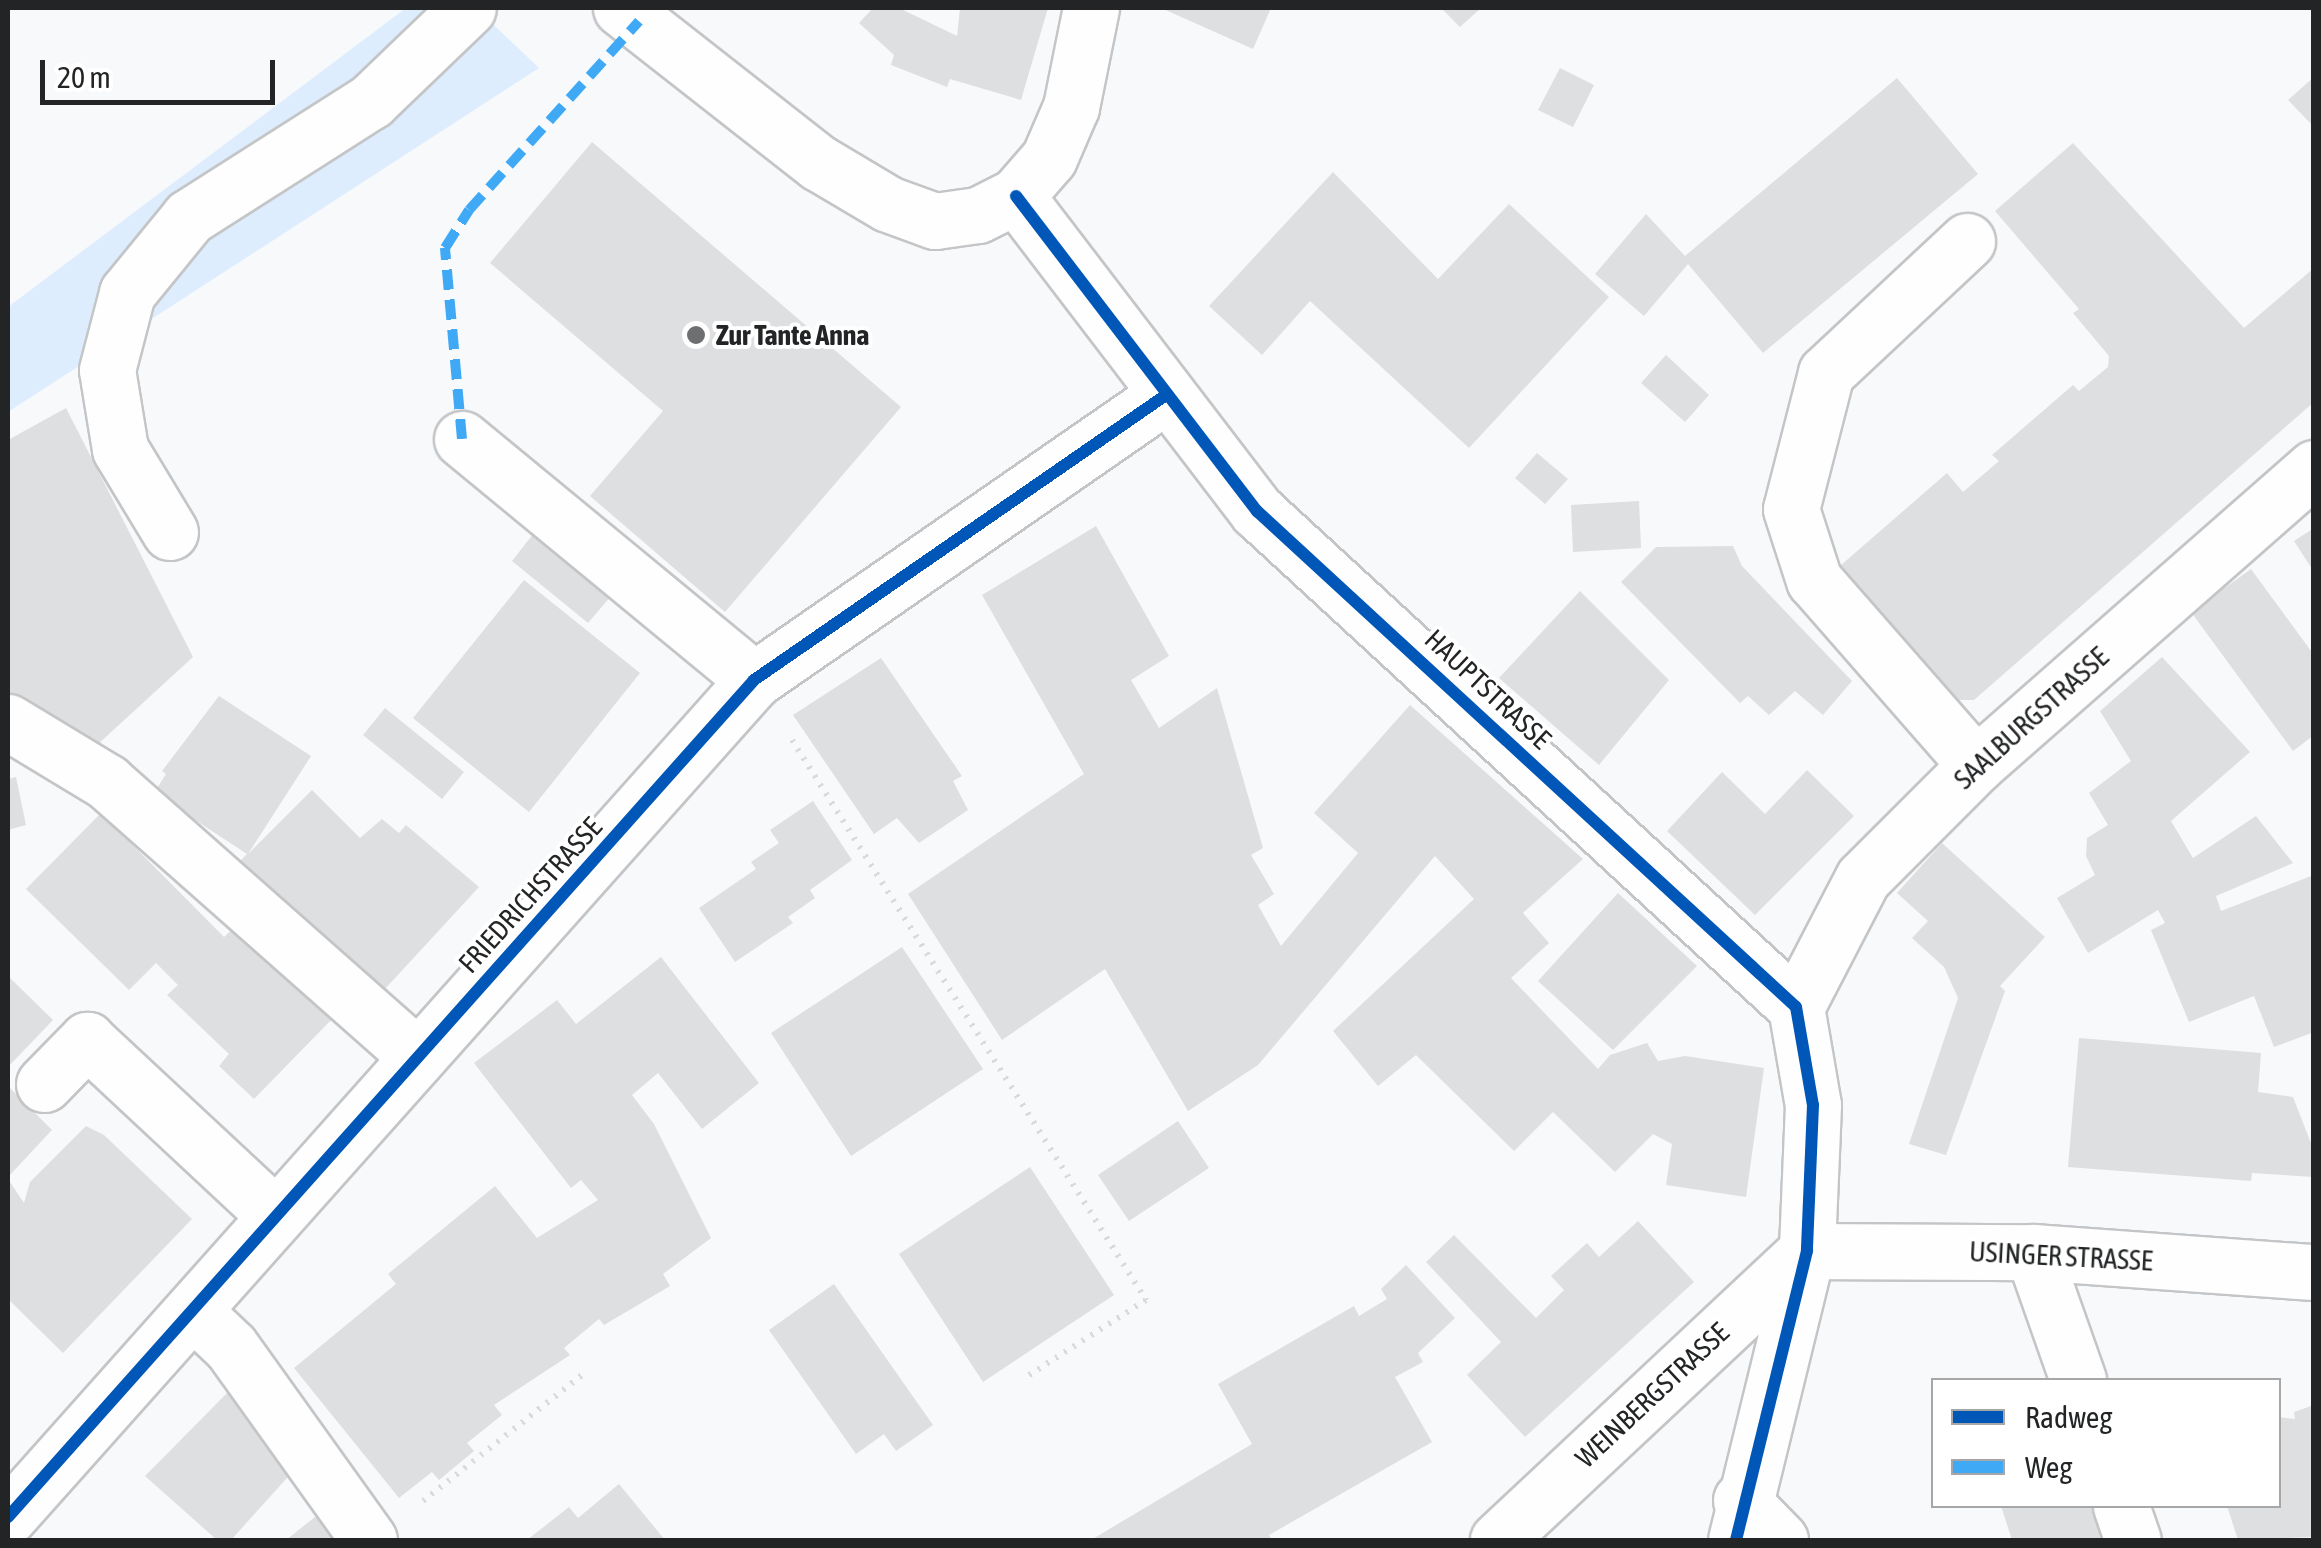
<!DOCTYPE html>
<html>
<head>
<meta charset="utf-8">
<style>
	body { margin:0 }
	#map { position:relative; width:2321px; height:1548px; overflow:hidden; background:#f7f9fb; font-family:"Asap Condensed",sans-serif }
	div>[style] { position:absolute }
	[style*='--x'] { left:calc(var(--x)*1px); top:calc(var(--y)*1px); width:calc(var(--w)*1px); rotate:calc(var(--a)*1deg) }
	.green>* { inset:0; background:#ddedfd }
	.building>* { inset:0; background:#dedfe0 }
	.path>* { height:6px; margin-top:-3px; transform-origin:0; background:repeating-linear-gradient(90deg,#dadadc 0 2.5px,transparent 0 10.5px) }
	.roads { filter:drop-shadow(2px 0 #c4c5c7) drop-shadow(-2px 0 #c4c5c7) drop-shadow(0 2px #c4c5c7) drop-shadow(0 -2px #c4c5c7) }
	.minor>* { height:55px; margin:-27.5px; padding:0 27.5px; transform-origin:27.5px; border-radius:27.5px; background:#fefefe }
	.quiet>* { height:10px; margin-top:-5px; transform-origin:0; background:repeating-linear-gradient(90deg,#3fa9f5 0 20px,transparent 0 30px) }
	.cycleway>* { height:12px; margin:-6px; padding:0 6px; transform-origin:6px; border-radius:6px; background:#0057b8 }
	.dots>* { width:28px; height:28px; translate:-50% -50%; box-sizing:border-box; border:5px solid #fff; border-radius:50% }
	span { translate:-50% -50%; white-space:nowrap; text-align:center; line-height:1.15; -webkit-text-stroke:8px #fff; paint-order:stroke }
	.poi-label { font-size:28px; color:#222425; font-weight:700 }
	.left { translate:0 -50%; text-align:left }
	.street-label { font-size:28px; color:#222425 }
	.frame { position:absolute; inset:0; border:10px solid #222425; pointer-events:none }
	.legend { position:absolute; left:1931px; top:1378px; width:350px; height:130px; box-sizing:border-box; background:#fff; border:2px solid #a7a7a8; margin:0; padding:12px 18px; list-style:none; font-size:30px; color:#222425 }
	.legend li { display:flex; align-items:center; gap:20px; height:50px }
	.legend b { width:50px; border:2px solid #a7a7a8 }
	.scale { position:absolute; left:40px; top:60px; width:235px; height:45px; box-sizing:border-box; border:5px solid #222425; border-top:0; padding-left:12px; font-size:30px; line-height:35px; white-space:nowrap; color:#222425; -webkit-text-stroke:8px #fff; paint-order:stroke }
</style>
</head>
<body>
<div id="map">
	<div class="green">
		<div style="clip-path:polygon(406px 8px,476px 8px,539px 68px,8px 412px,8px 307px)"></div>
	</div>
	<div class="building">
		<div style="clip-path:polygon(873px 8px,899px 8px,957px 36px,960px 8px,1048px 8px,1021px 100px,950px 79px,947px 87px,891px 65px,894px 55px,859px 23px)"></div>
		<div style="clip-path:polygon(1161px 8px,1271px 8px,1253px 49px)"></div>
		<div style="clip-path:polygon(1441px 8px,1481px 8px,1460px 27px)"></div>
		<div style="clip-path:polygon(1560px 68px,1594px 85px,1573px 127px,1538px 110px)"></div>
		<div style="clip-path:polygon(2314px 77px,2314px 127px,2288px 100px)"></div>
		<div style="clip-path:polygon(1897px 78px,1978px 174px,1763px 353px,1688px 264px,1644px 316px,1595px 274px,1646px 214px,1685px 256px)"></div>
		<div style="clip-path:polygon(592px 142px,901px 407px,725px 612px,590px 496px,663px 411px,490px 263px)"></div>
		<div style="clip-path:polygon(2073px 143px,2244px 328px,2314px 268px,2314px 402px,1974px 700px,1945px 700px,1833px 572px,1947px 473px,1963px 492px,1999px 461px,1992px 455px,2073px 385px,2079px 391px,2108px 367px,2109px 356px,2073px 313px,2079px 309px,1995px 211px)"></div>
		<div style="clip-path:polygon(1333px 172px,1438px 279px,1509px 204px,1609px 297px,1469px 448px,1310px 301px,1262px 355px,1209px 306px)"></div>
		<div style="clip-path:polygon(1666px 355px,1709px 395px,1685px 422px,1641px 383px)"></div>
		<div style="clip-path:polygon(66px 408px,193px 657px,85px 756px,8px 704px,8px 440px)"></div>
		<div style="clip-path:polygon(1537px 453px,1568px 479px,1545px 504px,1515px 478px)"></div>
		<div style="clip-path:polygon(1639px 501px,1641px 548px,1573px 552px,1571px 505px)"></div>
		<div style="clip-path:polygon(1096px 526px,1169px 656px,1131px 680px,1159px 728px,1217px 688px,1263px 848px,1251px 855px,1274px 894px,1258px 905px,1281px 946px,1358px 853px,1314px 813px,1410px 705px,1583px 859px,1523px 913px,1549px 943px,1511px 978px,1598px 1069px,1610px 1055px,1647px 1043px,1658px 1061px,1685px 1056px,1764px 1068px,1746px 1197px,1666px 1185px,1672px 1144px,1653px 1134px,1615px 1172px,1553px 1112px,1514px 1151px,1416px 1055px,1378px 1086px,1333px 1031px,1474px 899px,1435px 856px,1258px 1065px,1188px 1111px,1105px 969px,1002px 1040px,908px 894px,1084px 774px,982px 595px)"></div>
		<div style="clip-path:polygon(2314px 528px,2314px 572px,2294px 541px)"></div>
		<div style="clip-path:polygon(534px 533px,611px 596px,588px 623px,512px 561px)"></div>
		<div style="clip-path:polygon(1733px 546px,1742px 566px,1852px 681px,1823px 715px,1795px 691px,1769px 715px,1748px 696px,1740px 703px,1621px 582px,1656px 547px)"></div>
		<div style="clip-path:polygon(2251px 569px,2314px 655px,2314px 735px,2293px 751px,2191px 612px)"></div>
		<div style="clip-path:polygon(524px 580px,640px 673px,529px 812px,413px 718px)"></div>
		<div style="clip-path:polygon(1580px 591px,1669px 680px,1599px 765px,1499px 678px)"></div>
		<div style="clip-path:polygon(2162px 657px,2250px 752px,2171px 821px,2193px 858px,2256px 816px,2293px 863px,2216px 896px,2221px 911px,2314px 875px,2314px 1032px,2274px 1047px,2254px 996px,2189px 1022px,2151px 930px,2165px 923px,2158px 910px,2088px 953px,2057px 898px,2095px 875px,2086px 856px,2087px 838px,2108px 825px,2089px 793px,2131px 761px,2100px 711px)"></div>
		<div style="clip-path:polygon(881px 658px,962px 776px,953px 781px,968px 810px,919px 843px,897px 818px,874px 834px,793px 715px)"></div>
		<div style="clip-path:polygon(219px 696px,311px 756px,248px 854px,312px 790px,360px 838px,382px 819px,399px 833px,406px 825px,479px 887px,384px 990px,239px 862px,247px 854px,154px 793px,166px 774px,162px 771px)"></div>
		<div style="clip-path:polygon(385px 708px,464px 772px,442px 799px,363px 735px)"></div>
		<div style="clip-path:polygon(1807px 770px,1854px 816px,1755px 915px,1667px 831px,1722px 772px,1765px 814px)"></div>
		<div style="clip-path:polygon(16px 777px,26px 825px,8px 830px,8px 779px)"></div>
		<div style="clip-path:polygon(813px 801px,852px 860px,810px 890px,815px 898px,788px 917px,793px 923px,735px 962px,699px 908px,756px 869px,751px 862px,779px 843px,770px 830px)"></div>
		<div style="clip-path:polygon(101px 813px,224px 937px,240px 922px,336px 1015px,254px 1099px,219px 1066px,229px 1054px,167px 995px,178px 985px,156px 963px,129px 990px,26px 889px)"></div>
		<div style="clip-path:polygon(1942px 843px,2045px 937px,2000px 986px,2005px 991px,1946px 1155px,1909px 1144px,1958px 998px,1944px 967px,1912px 938px,1928px 921px,1897px 893px)"></div>
		<div style="clip-path:polygon(1618px 893px,1697px 966px,1613px 1050px,1538px 981px)"></div>
		<div style="clip-path:polygon(902px 947px,983px 1069px,851px 1156px,771px 1033px)"></div>
		<div style="clip-path:polygon(661px 957px,759px 1083px,702px 1129px,658px 1073px,632px 1095px,654px 1124px,711px 1238px,663px 1274px,670px 1286px,604px 1325px,599px 1319px,564px 1348px,570px 1355px,494px 1405px,502px 1415px,467px 1443px,474px 1451px,439px 1480px,432px 1472px,399px 1498px,294px 1368px,396px 1284px,388px 1274px,495px 1186px,537px 1238px,598px 1200px,581px 1180px,571px 1188px,474px 1063px,557px 1000px,576px 1024px)"></div>
		<div style="clip-path:polygon(8px 976px,53px 1020px,8px 1067px)"></div>
		<div style="clip-path:polygon(2079px 1038px,2261px 1053px,2258px 1092px,2293px 1097px,2314px 1151px,2314px 1177px,2252px 1173px,2251px 1181px,2068px 1167px)"></div>
		<div style="clip-path:polygon(8px 1086px,52px 1130px,8px 1177px)"></div>
		<div style="clip-path:polygon(1178px 1121px,1209px 1168px,1129px 1221px,1098px 1175px)"></div>
		<div style="clip-path:polygon(86px 1126px,104px 1135px,192px 1219px,63px 1353px,8px 1299px,8px 1179px,24px 1203px,30px 1182px)"></div>
		<div style="clip-path:polygon(1030px 1167px,1114px 1295px,983px 1382px,899px 1254px)"></div>
		<div style="clip-path:polygon(1638px 1221px,1694px 1282px,1525px 1437px,1467px 1375px,1501px 1342px,1426px 1262px,1454px 1235px,1536px 1318px,1564px 1290px,1551px 1276px,1587px 1243px,1599px 1257px)"></div>
		<div style="clip-path:polygon(1406px 1265px,1455px 1318px,1418px 1353px,1423px 1362px,1395px 1377px,1432px 1442px,1269px 1535px,1272px 1540px,1091px 1540px,1252px 1444px,1218px 1384px,1354px 1306px,1359px 1316px,1387px 1299px,1381px 1289px)"></div>
		<div style="clip-path:polygon(834px 1284px,933px 1425px,896px 1451px,884px 1434px,856px 1454px,769px 1330px)"></div>
		<div style="clip-path:polygon(236px 1384px,295px 1469px,231px 1540px,217px 1540px,145px 1476px)"></div>
		<div style="clip-path:polygon(2314px 1405px,2314px 1537px,2238px 1540px,2227px 1506px,2278px 1506px,2278px 1417px,2295px 1419px,2294px 1412px)"></div>
		<div style="clip-path:polygon(619px 1484px,665px 1540px,527px 1540px,569px 1507px,578px 1518px)"></div>
		<div style="clip-path:polygon(2001px 1506px,2094px 1506px,2106px 1540px,2012px 1540px)"></div>
		<div style="clip-path:polygon(320px 1513px,341px 1540px,286px 1540px)"></div>
	</div>
	<div class="path">
		<div style="--x:792;--y:740;--w:663;--a:57.7"></div>
		<div style="--x:1146;--y:1300;--w:143;--a:147.3"></div>
		<div style="--x:423;--y:1501;--w:208;--a:-38.4"></div>
	</div>
	<div class="roads">
		<div class="minor">
			<div style="--x:621;--y:8;--w:251;--a:38.1"></div>
			<div style="--x:819;--y:163;--w:80;--a:30.7"></div>
			<div style="--x:888;--y:204;--w:50;--a:19.9"></div>
			<div style="--x:935;--y:221;--w:43;--a:-7.9"></div>
			<div style="--x:978;--y:215;--w:42;--a:-26.6"></div>
			<div style="--x:1016;--y:196;--w:50;--a:-49"></div>
			<div style="--x:1049;--y:158;--w:56;--a:-66.7"></div>
			<div style="--x:1071;--y:107;--w:101;--a:-78.6"></div>
			<div style="--x:1016;--y:196;--w:397;--a:52.6"></div>
			<div style="--x:1257;--y:511;--w:732;--a:42.62"></div>
			<div style="--x:1796;--y:1007;--w:99;--a:80.2"></div>
			<div style="--x:1813;--y:1105;--w:146;--a:92.4"></div>
			<div style="--x:1807;--y:1251;--w:298;--a:103.8"></div>
			<div style="--x:1967;--y:241;--w:193;--a:136.9"></div>
			<div style="--x:1826;--y:373;--w:140;--a:104.4"></div>
			<div style="--x:1791;--y:509;--w:75;--a:72.1"></div>
			<div style="--x:1814;--y:580;--w:246;--a:48.8"></div>
			<div style="--x:462;--y:439;--w:379;--a:39.5"></div>
			<div style="--x:170;--y:532;--w:97;--a:-121.1"></div>
			<div style="--x:120;--y:449;--w:80;--a:-99.3"></div>
			<div style="--x:107;--y:370;--w:80;--a:-75.4"></div>
			<div style="--x:127;--y:293;--w:98;--a:-50.8"></div>
			<div style="--x:189;--y:217;--w:216;--a:-32.5"></div>
			<div style="--x:371;--y:101;--w:134;--a:-43.8"></div>
			<div style="--x:8;--y:722;--w:116;--a:31.2"></div>
			<div style="--x:107;--y:782;--w:415;--a:41.5"></div>
			<div style="--x:1796;--y:1007;--w:145;--a:-62.6"></div>
			<div style="--x:1863;--y:878;--w:160;--a:-45"></div>
			<div style="--x:1976;--y:765;--w:450;--a:-41.3"></div>
			<div style="--x:44;--y:1084;--w:62;--a:-45.7"></div>
			<div style="--x:87;--y:1040;--w:258;--a:43"></div>
			<div style="--x:1807;--y:1251;--w:226;--a:0.3"></div>
			<div style="--x:2033;--y:1252;--w:282;--a:4.1"></div>
			<div style="--x:2033;--y:1252;--w:136;--a:70.6"></div>
			<div style="--x:193;--y:1311;--w:52;--a:43.5"></div>
			<div style="--x:231;--y:1347;--w:237;--a:54.4"></div>
			<div style="--x:1741;--y:1500;--w:56;--a:45.7"></div>
			<div style="--x:2121;--y:1506;--w:36;--a:71"></div>
			<div style="--x:8;--y:1517;--w:1121;--a:-48.29"></div>
			<div style="--x:754;--y:680;--w:501;--a:-34.67"></div>
			<div style="--x:1498;--y:1540;--w:423;--a:-43.1"></div>
		</div>
	</div>
	<div class="quiet">
		<div style="--x:462;--y:439;--w:192;--a:-95.1"></div>
		<div style="--x:445;--y:248;--w:45;--a:-57.7"></div>
		<div style="--x:469;--y:210;--w:254;--a:-48"></div>
	</div>
	<div class="cycleway">
		<div style="--x:1016;--y:196;--w:397;--a:52.6"></div>
		<div style="--x:1257;--y:511;--w:732;--a:42.62"></div>
		<div style="--x:1796;--y:1007;--w:99;--a:80.2"></div>
		<div style="--x:1813;--y:1105;--w:146;--a:92.4"></div>
		<div style="--x:1807;--y:1251;--w:298;--a:103.8"></div>
		<div style="--x:8;--y:1517;--w:1121;--a:-48.29"></div>
		<div style="--x:754;--y:680;--w:501;--a:-34.67"></div>
	</div>
	<div class="dots">
		<div style="left:696px;top:335px;background:#6d6f70"></div>
	</div>
	<div class="poi-label">
		<span class="left" style="left:716px;top:335px">Zur Tante Anna</span>
	</div>
	<div class="street-label">
		<span style="left:1488px;top:689px;rotate:43deg">HAUPTSTRASSE</span>
		<span style="left:2031px;top:718px;rotate:-42deg">SAALBURGSTRASSE</span>
		<span style="left:530px;top:895px;rotate:-48deg">FRIEDRICHSTRASSE</span>
		<span style="left:2061px;top:1256px;rotate:3deg">USINGER STRASSE</span>
		<span style="left:1652px;top:1395px;rotate:-43deg">WEINBERGSTRASSE</span>
	</div>
	<div class="frame"></div>
	<ul class="legend">
	<li><b style="height:12px;background:#0057b8"></b>Radweg</li>
	<li><b style="height:12px;background:#3fa9f5"></b>Weg</li>
	</ul>
	<div class="scale">20 m</div>
</div>
</body>
</html>
